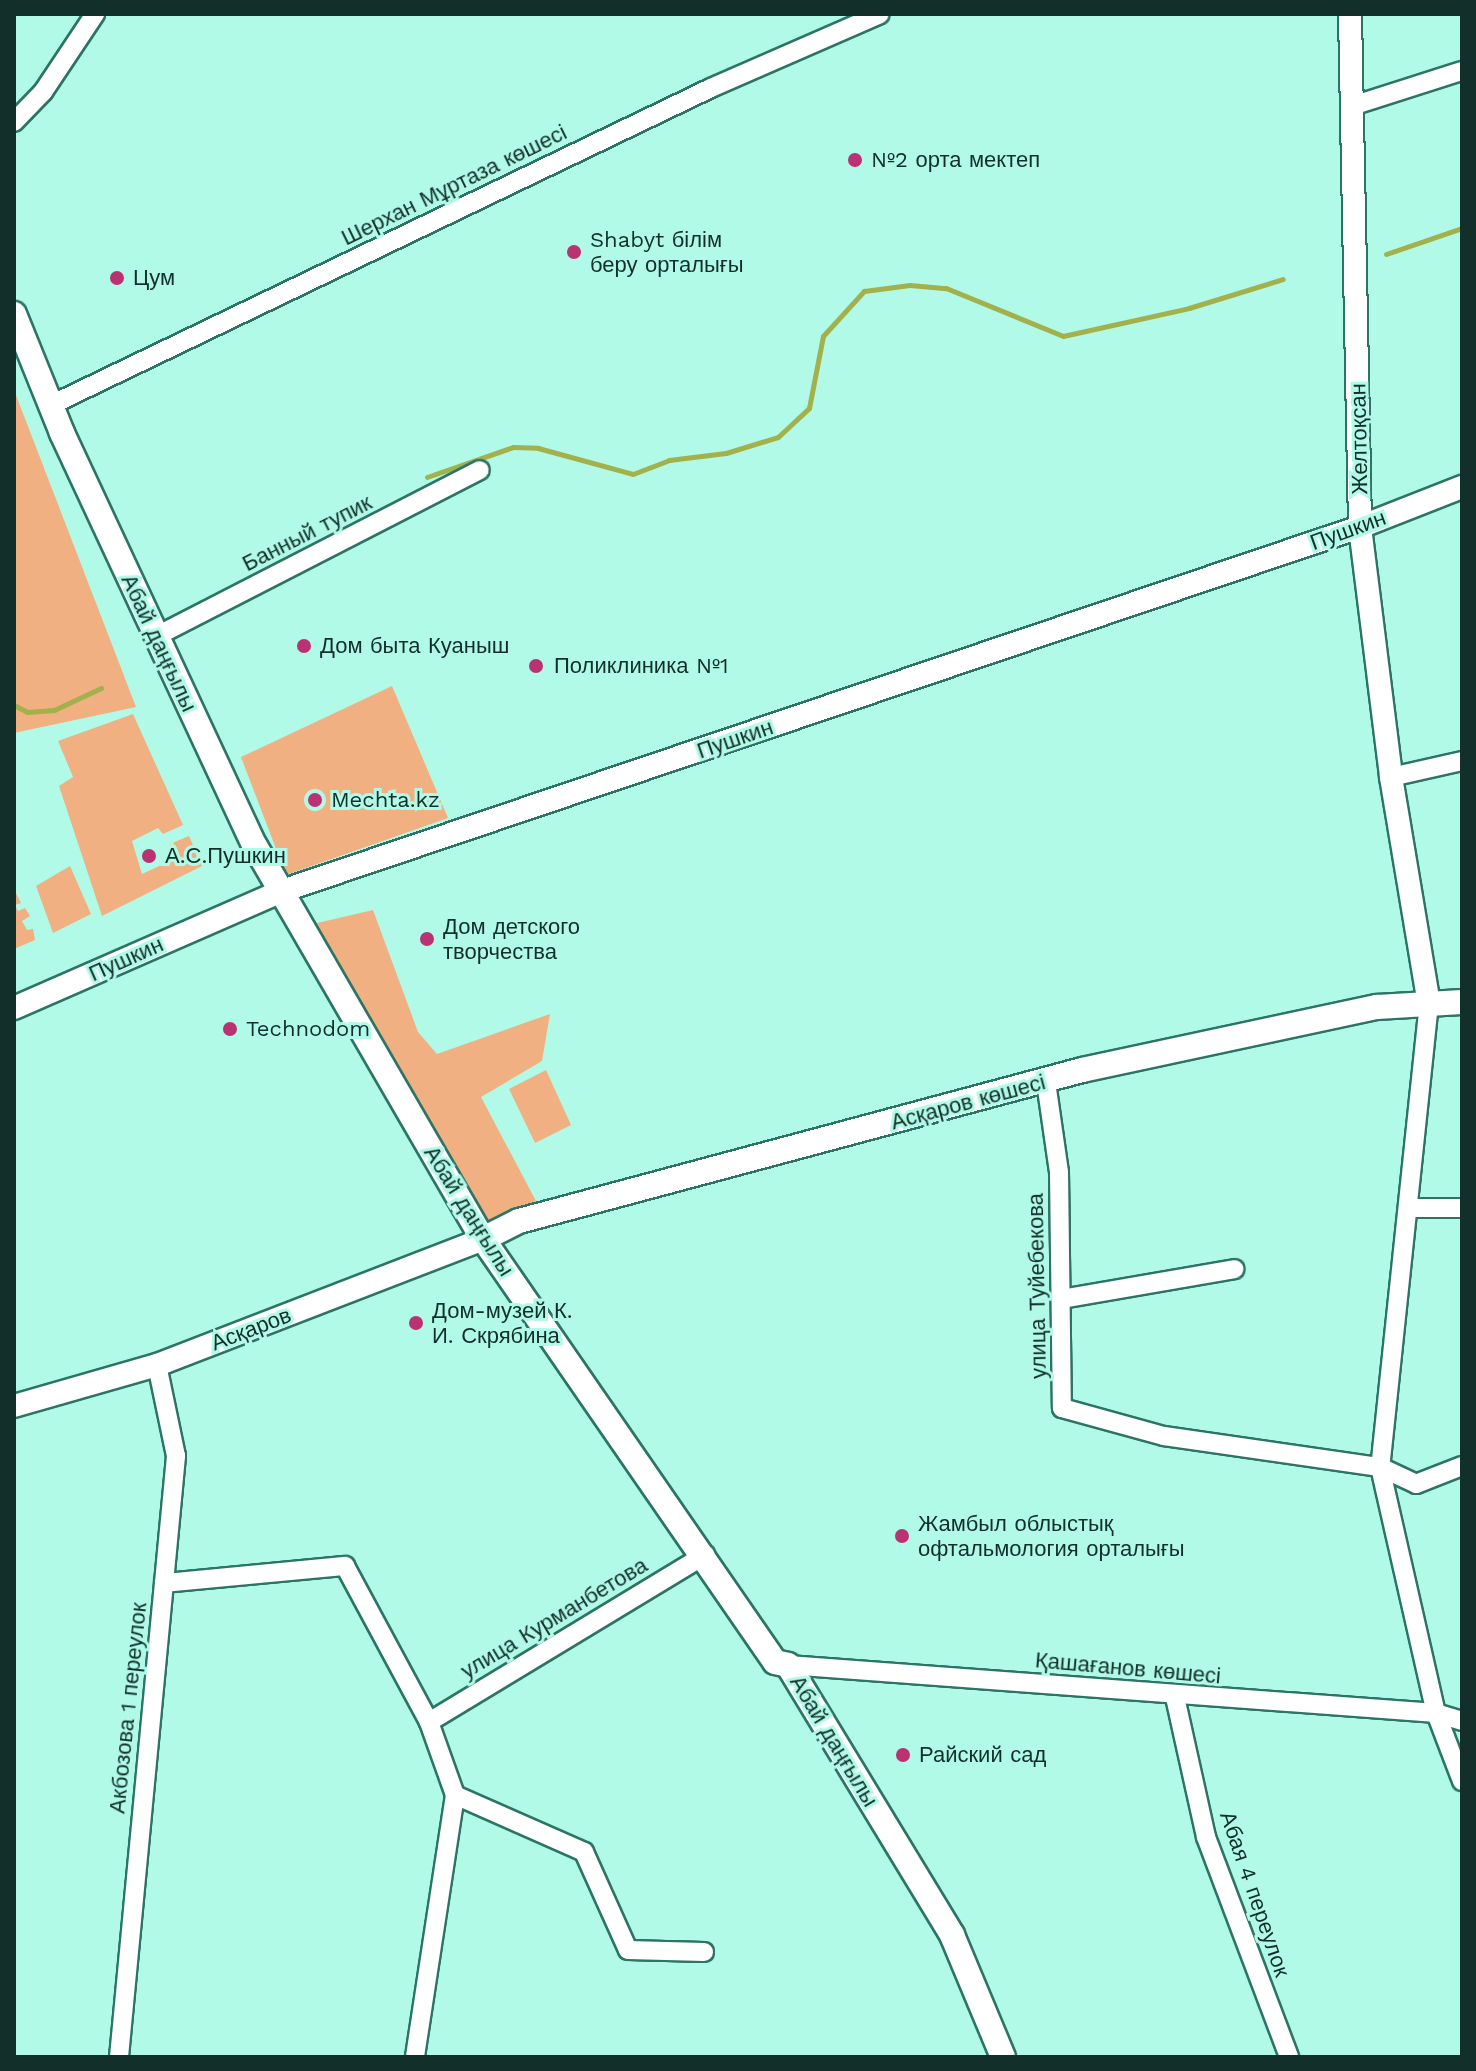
<!DOCTYPE html>
<html>
<head>
<meta charset="utf-8">
<style>
	body { margin:0 }
	#map { position:relative; width:1476px; height:2071px; overflow:hidden; background:#b1fae7; font-family:"Work Sans",sans-serif }
	div>[style] { position:absolute }
	[style*='--x'] { left:calc(var(--x)*1px); top:calc(var(--y)*1px); width:calc(var(--w)*1px); rotate:calc(var(--a)*1deg) }
	.green>* { inset:0; background:#f0b081 }
	.stream>* { height:5px; margin:-2.5px; padding:0 2.5px; transform-origin:2.5px; border-radius:2.5px; background:#a2b14b }
	.roads { filter:drop-shadow(2px 0 #2c7465) drop-shadow(-2px 0 #2c7465) drop-shadow(0 2px #2c7465) drop-shadow(0 -2px #2c7465) }
	.minor>* { height:18px; margin:-9px; padding:0 9px; transform-origin:9px; border-radius:9px; background:#fff }
	.tertiary>* { height:22px; margin:-11px; padding:0 11px; transform-origin:11px; border-radius:11px; background:#fff }
	.secondary>* { height:24px; margin:-12px; padding:0 12px; transform-origin:12px; border-radius:12px; background:#fff }
	.dots>* { width:22px; height:22px; translate:-50% -50%; box-sizing:border-box; border:4px solid #b1fae7; border-radius:50% }
	span { translate:-50% -50%; white-space:nowrap; text-align:center; line-height:1.15; -webkit-text-stroke:6px #b1fae7; paint-order:stroke }
	.poi-label { font-size:22px; color:#123029 }
	.left { translate:0 -50%; text-align:left }
	.street-label { font-size:22px; color:#123029 }
	.frame { position:absolute; inset:0; border:16px solid #123029; pointer-events:none }
</style>
</head>
<body>
<div id="map">
	<div class="green">
		<div style="clip-path:polygon(14px 390px,136px 707px,14px 733px)"></div>
		<div style="clip-path:polygon(392px 686px,448px 818px,286px 875px,241px 757px)"></div>
		<div style="clip-path:polygon(133px 714px,183px 825px,163px 834px,158px 828px,132px 841px,142px 874px,168px 862px,170px 844px,189px 836px,202px 866px,102px 916px,59px 786px,73px 777px,58px 741px)"></div>
		<div style="clip-path:polygon(70px 866px,91px 914px,53px 933px,36px 886px)"></div>
		<div style="clip-path:polygon(14px 889px,21px 903px,15px 905px,18px 911px,25px 908px,30px 916px,22px 921px,27px 930px,33px 929px,35px 940px,14px 949px)"></div>
		<div style="clip-path:polygon(373px 910px,418px 1032px,437px 1054px,550px 1014px,542px 1061px,481px 1097px,537px 1203px,470px 1239px,313px 924px)"></div>
		<div style="clip-path:polygon(546px 1070px,571px 1125px,535px 1143px,509px 1089px)"></div>
	</div>
	<div class="stream">
		<div style="--x:1386;--y:254;--w:80;--a:-18.9"></div>
		<div style="--x:427;--y:477;--w:91;--a:-19.2"></div>
		<div style="--x:513;--y:447;--w:25;--a:2"></div>
		<div style="--x:538;--y:448;--w:98;--a:15.3"></div>
		<div style="--x:633;--y:474;--w:39;--a:-21"></div>
		<div style="--x:669;--y:460;--w:57;--a:-7"></div>
		<div style="--x:726;--y:453;--w:54;--a:-17.1"></div>
		<div style="--x:778;--y:437;--w:42;--a:-43.1"></div>
		<div style="--x:809;--y:408;--w:73;--a:-79"></div>
		<div style="--x:823;--y:336;--w:61;--a:-47.7"></div>
		<div style="--x:864;--y:291;--w:46;--a:-7.4"></div>
		<div style="--x:910;--y:285;--w:36;--a:5"></div>
		<div style="--x:946;--y:288;--w:126;--a:22.3"></div>
		<div style="--x:1063;--y:336;--w:129;--a:-12.5"></div>
		<div style="--x:1189;--y:308;--w:98;--a:-17.1"></div>
		<div style="--x:14;--y:705;--w:15;--a:28"></div>
		<div style="--x:27;--y:712;--w:27;--a:-4"></div>
		<div style="--x:54;--y:710;--w:52;--a:-25.1"></div>
	</div>
	<div class="roads">
		<div class="minor">
			<div style="--x:1352;--y:106;--w:115;--a:-17.7"></div>
			<div style="--x:14;--y:122;--w:42;--a:-46"></div>
			<div style="--x:43;--y:92;--w:94;--a:-56.3"></div>
			<div style="--x:51;--y:405;--w:732;--a:-25.66"></div>
			<div style="--x:711;--y:88;--w:184;--a:-23.6"></div>
			<div style="--x:155;--y:637;--w:365;--a:-27.2"></div>
			<div style="--x:1391;--y:777;--w:73;--a:-12.7"></div>
			<div style="--x:1429;--y:1003;--w:467;--a:96"></div>
			<div style="--x:1380;--y:1467;--w:252;--a:77.2"></div>
			<div style="--x:1436;--y:1713;--w:73;--a:69.1"></div>
			<div style="--x:1046;--y:1082;--w:91;--a:81.8"></div>
			<div style="--x:1059;--y:1172;--w:236;--a:89.3"></div>
			<div style="--x:1062;--y:1408;--w:106;--a:15.4"></div>
			<div style="--x:1164;--y:1436;--w:218;--a:8.2"></div>
			<div style="--x:1380;--y:1467;--w:40;--a:25"></div>
			<div style="--x:1416;--y:1484;--w:49;--a:-21.4"></div>
			<div style="--x:1410;--y:1208;--w:52;--a:0"></div>
			<div style="--x:1061;--y:1299;--w:176;--a:-9.8"></div>
			<div style="--x:164;--y:1583;--w:182;--a:-5.4"></div>
			<div style="--x:345;--y:1566;--w:177;--a:61.7"></div>
			<div style="--x:429;--y:1722;--w:77;--a:70.4"></div>
			<div style="--x:455;--y:1795;--w:265;--a:98.7"></div>
			<div style="--x:788;--y:1665;--w:650;--a:4.24"></div>
			<div style="--x:1436;--y:1713;--w:27;--a:17"></div>
			<div style="--x:1175;--y:1697;--w:143;--a:77.5"></div>
			<div style="--x:1206;--y:1837;--w:235;--a:69.3"></div>
			<div style="--x:429;--y:1722;--w:323;--a:-31.2"></div>
			<div style="--x:455;--y:1795;--w:141;--a:23.8"></div>
			<div style="--x:584;--y:1852;--w:107;--a:65.8"></div>
			<div style="--x:628;--y:1950;--w:76;--a:1.5"></div>
			<div style="--x:119;--y:2057;--w:604;--a:-84.58"></div>
			<div style="--x:176;--y:1456;--w:93;--a:-101.8"></div>
		</div>
		<div class="tertiary">
			<div style="--x:1350;--y:14;--w:513;--a:88.88"></div>
			<div style="--x:1360;--y:527;--w:252;--a:82.9"></div>
			<div style="--x:1391;--y:777;--w:229;--a:80.5"></div>
			<div style="--x:14;--y:1008;--w:292;--a:-23.6"></div>
			<div style="--x:282;--y:891;--w:1138;--a:-18.66"></div>
			<div style="--x:1360;--y:527;--w:110;--a:-21.4"></div>
			<div style="--x:14;--y:1406;--w:149;--a:-16"></div>
			<div style="--x:157;--y:1365;--w:350;--a:-21.1"></div>
		</div>
		<div class="secondary">
			<div style="--x:14;--y:314;--w:128;--a:68"></div>
			<div style="--x:62;--y:433;--w:456;--a:65"></div>
			<div style="--x:255;--y:846;--w:454;--a:59.9"></div>
			<div style="--x:483;--y:1239;--w:514;--a:55.38"></div>
			<div style="--x:775;--y:1662;--w:13;--a:13"></div>
			<div style="--x:788;--y:1665;--w:316;--a:58.7"></div>
			<div style="--x:952;--y:1935;--w:132;--a:67.3"></div>
			<div style="--x:483;--y:1239;--w:40;--a:-26.6"></div>
			<div style="--x:519;--y:1221;--w:583;--a:-15.01"></div>
			<div style="--x:1082;--y:1070;--w:302;--a:-12.1"></div>
			<div style="--x:1377;--y:1007;--w:85;--a:-3.4"></div>
		</div>
	</div>
	<div class="dots">
		<div style="left:855px;top:160px;background:#ba3271"></div>
		<div style="left:574px;top:252px;background:#ba3271"></div>
		<div style="left:117px;top:278px;background:#ba3271"></div>
		<div style="left:304px;top:646px;background:#ba3271"></div>
		<div style="left:536px;top:666px;background:#ba3271"></div>
		<div style="left:315px;top:800px;background:#ba3271"></div>
		<div style="left:149px;top:856px;background:#ba3271"></div>
		<div style="left:427px;top:939px;background:#ba3271"></div>
		<div style="left:230px;top:1029px;background:#ba3271"></div>
		<div style="left:416px;top:1323px;background:#ba3271"></div>
		<div style="left:902px;top:1536px;background:#ba3271"></div>
		<div style="left:903px;top:1755px;background:#ba3271"></div>
	</div>
	<div class="poi-label">
		<span class="left" style="left:871px;top:160px">№2 орта мектеп</span>
		<span class="left" style="left:590px;top:252px">Shabyt білім<br>беру орталығы</span>
		<span class="left" style="left:133px;top:278px">Цум</span>
		<span class="left" style="left:320px;top:646px">Дом быта Куаныш</span>
		<span class="left" style="left:554px;top:666px">Поликлиника №1</span>
		<span class="left" style="left:331px;top:800px">Mechta.kz</span>
		<span class="left" style="left:165px;top:856px">А.С.Пушкин</span>
		<span class="left" style="left:443px;top:939px">Дом детского<br>творчества</span>
		<span class="left" style="left:246px;top:1029px">Technodom</span>
		<span class="left" style="left:432px;top:1323px">Дом-музей К.<br>И. Скрябина</span>
		<span class="left" style="left:918px;top:1536px">Жамбыл облыстық<br>офтальмология орталығы</span>
		<span class="left" style="left:919px;top:1755px">Райский сад</span>
	</div>
	<div class="street-label">
		<span style="left:454px;top:185px;rotate:-26deg">Шерхан Мұртаза көшесі</span>
		<span style="left:1359px;top:439px;rotate:-91deg">Желтоқсан</span>
		<span style="left:1348px;top:530px;rotate:-20deg">Пушкин</span>
		<span style="left:307px;top:533px;rotate:-27deg">Банный тупик</span>
		<span style="left:159px;top:643px;rotate:65deg">Абай даңғылы</span>
		<span style="left:735px;top:739px;rotate:-19deg">Пушкин</span>
		<span style="left:126px;top:959px;rotate:-24deg">Пушкин</span>
		<span style="left:968px;top:1102px;rotate:-15deg">Асқаров көшесі</span>
		<span style="left:469px;top:1211px;rotate:58deg">Абай даңғылы</span>
		<span style="left:1037px;top:1286px;rotate:-91deg">улица Туйебекова</span>
		<span style="left:251px;top:1329px;rotate:-21deg">Асқаров</span>
		<span style="left:554px;top:1618px;rotate:-31deg">улица Курманбетова</span>
		<span style="left:1128px;top:1668px;rotate:5deg">Қашағанов көшесі</span>
		<span style="left:128px;top:1708px;rotate:-84deg">Акбозова 1 переулок</span>
		<span style="left:834px;top:1741px;rotate:59deg">Абай даңғылы</span>
		<span style="left:1255px;top:1894px;rotate:71deg">Абая 4 переулок</span>
	</div>
	<div class="frame"></div>
</div>
</body>
</html>
